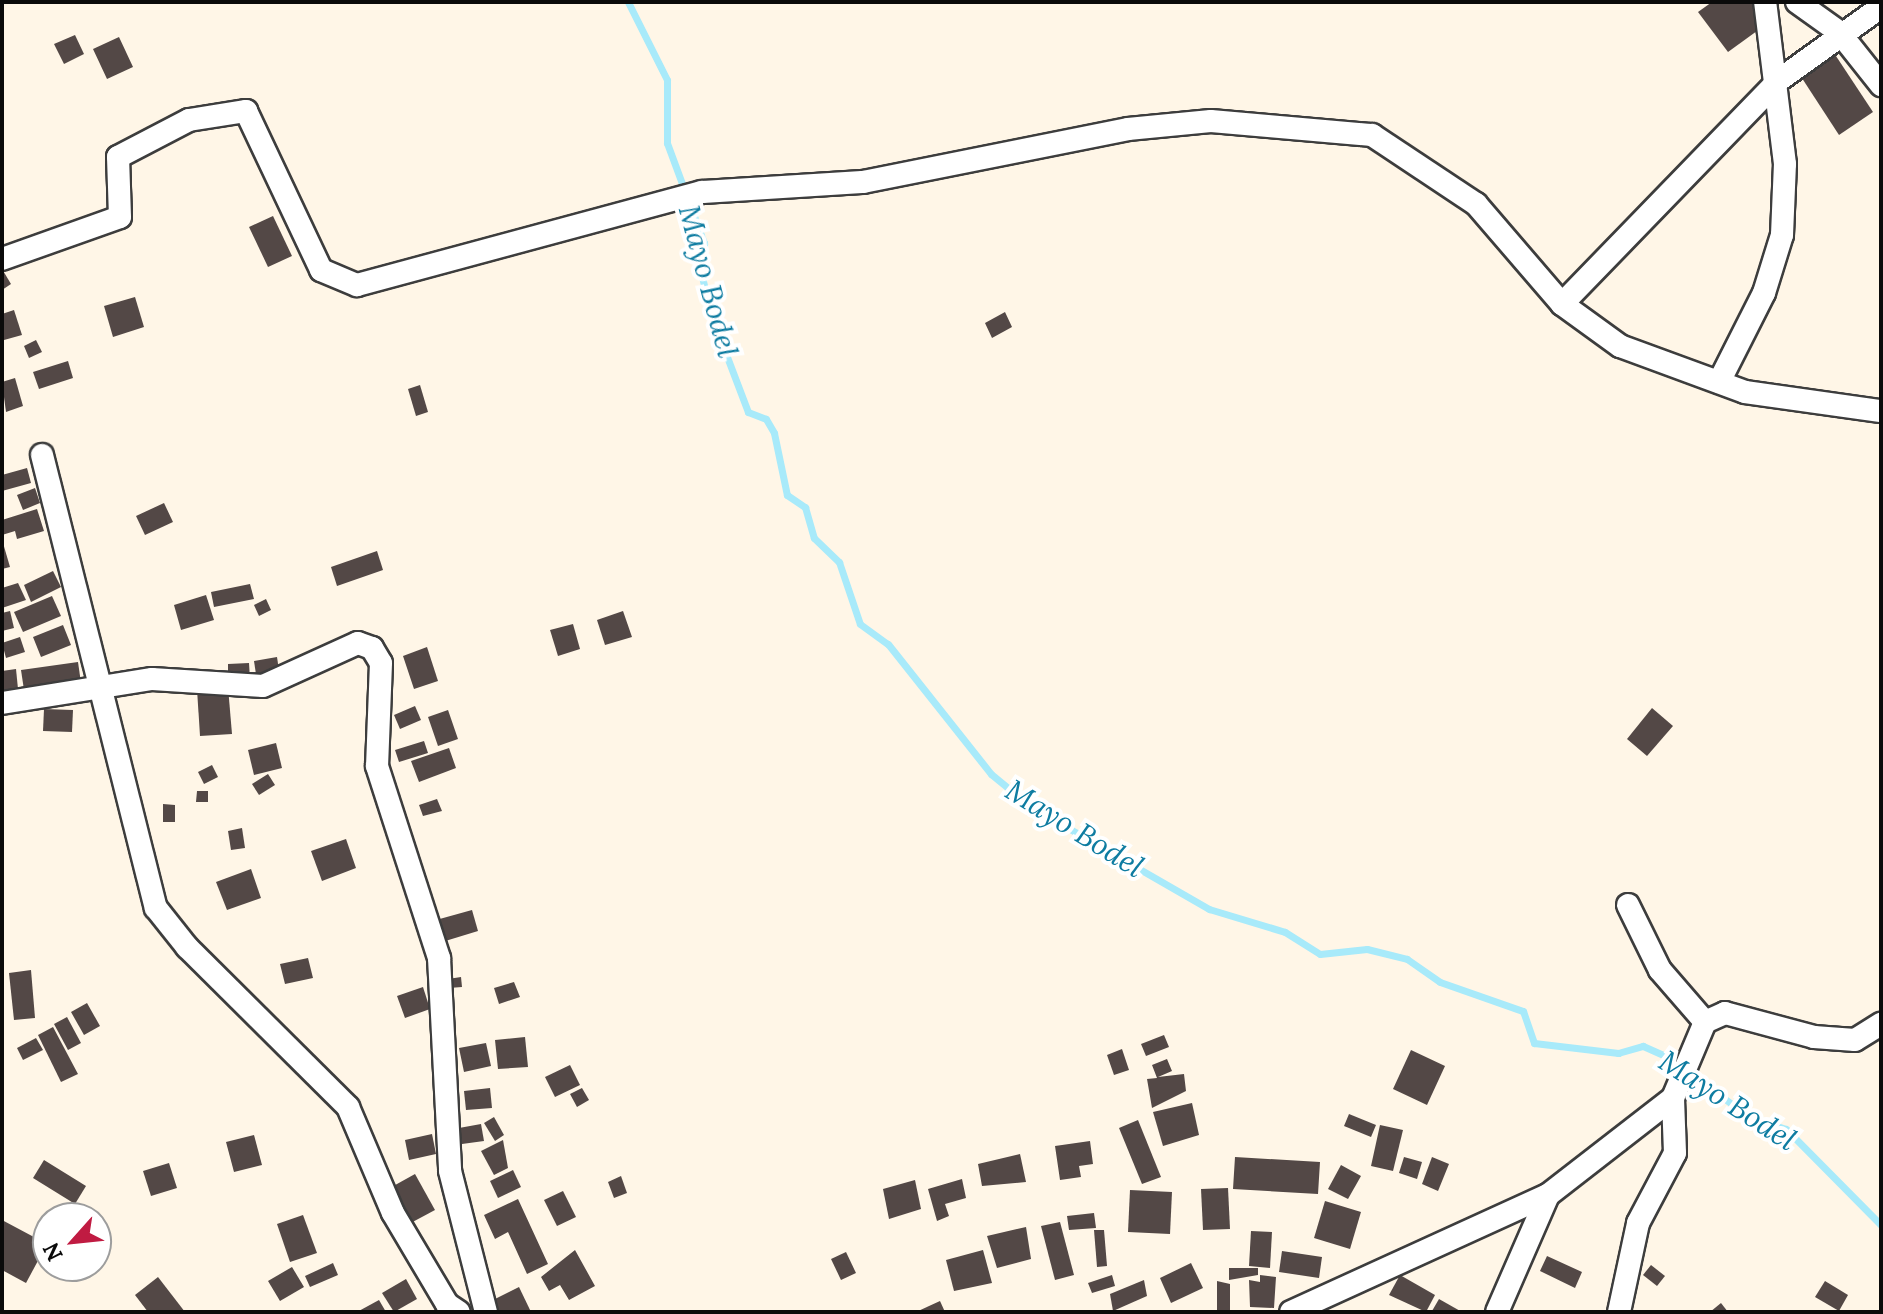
<!DOCTYPE html>
<html>
<head>
<meta charset="utf-8">
<style>
	body { margin:0 }
	#map { position:relative; width:1883px; height:1314px; overflow:hidden; background:#fff6e7; font-family:Lora,serif }
	div>[style] { position:absolute }
	[style*='--x'] { left:calc(var(--x)*1px); top:calc(var(--y)*1px); width:calc(var(--w)*1px); rotate:calc(var(--a)*1deg) }
	.stream>* { height:7px; margin:-3.5px; padding:0 3.5px; transform-origin:3.5px; border-radius:3.5px; background:#a8eafa }
	.building>* { inset:0; background:#534846 }
	.roads { filter:drop-shadow(2px 0 #3d3d3d) drop-shadow(-2px 0 #3d3d3d) drop-shadow(0 2px #3d3d3d) drop-shadow(0 -2px #3d3d3d) }
	.minor>* { height:22px; margin:-11px; padding:0 11px; transform-origin:11px; border-radius:11px; background:#fff }
	span { translate:-50% -50%; white-space:nowrap; text-align:center; line-height:1.15; -webkit-text-stroke:8px #fff; paint-order:stroke }
	.water-label { font-size:30px; color:#0e7ca1; font-style:italic }
	.frame { position:absolute; inset:0; border:4px solid #0a0a0a; pointer-events:none }
	.north { position:absolute; left:32px; top:1202px; width:80px; height:80px; box-sizing:border-box; background:#fff; border:2px solid #9d9d9d; border-radius:50%; rotate:243deg; font-size:22px; font-weight:700; line-height:32px; text-align:center; color:#0a0a0a }
	.north::after { content:''; display:block; margin:auto; width:28px; height:36px; background:#c01b42; clip-path:polygon(50% 0,100% 100%,50% 72%,0 100%) }
</style>
</head>
<body>
<div id="map">
	<div class="stream">
		<div style="--x:628;--y:2;--w:87;--a:63.4"></div>
		<div style="--x:667;--y:80;--w:63;--a:90"></div>
		<div style="--x:667;--y:143;--w:107;--a:69.7"></div>
		<div style="--x:704;--y:243;--w:29;--a:96"></div>
		<div style="--x:701;--y:272;--w:41;--a:77.3"></div>
		<div style="--x:710;--y:312;--w:107;--a:69.2"></div>
		<div style="--x:748;--y:412;--w:19;--a:21"></div>
		<div style="--x:766;--y:419;--w:16;--a:60"></div>
		<div style="--x:774;--y:433;--w:63;--a:78.2"></div>
		<div style="--x:787;--y:495;--w:22;--a:34"></div>
		<div style="--x:805;--y:507;--w:32;--a:74"></div>
		<div style="--x:814;--y:538;--w:35;--a:44"></div>
		<div style="--x:839;--y:562;--w:65;--a:71.3"></div>
		<div style="--x:860;--y:624;--w:34;--a:36"></div>
		<div style="--x:888;--y:644;--w:166;--a:51.6"></div>
		<div style="--x:991;--y:774;--w:50;--a:39.4"></div>
		<div style="--x:1030;--y:806;--w:207;--a:29.9"></div>
		<div style="--x:1209;--y:909;--w:79;--a:16.8"></div>
		<div style="--x:1285;--y:932;--w:41;--a:32.2"></div>
		<div style="--x:1320;--y:954;--w:47;--a:-6.1"></div>
		<div style="--x:1367;--y:949;--w:41;--a:14"></div>
		<div style="--x:1407;--y:959;--w:40;--a:34.9"></div>
		<div style="--x:1440;--y:982;--w:88;--a:19.3"></div>
		<div style="--x:1523;--y:1011;--w:34;--a:71"></div>
		<div style="--x:1534;--y:1043;--w:85;--a:6.8"></div>
		<div style="--x:1618;--y:1053;--w:26;--a:-16"></div>
		<div style="--x:1643;--y:1046;--w:27;--a:24"></div>
		<div style="--x:1668;--y:1057;--w:99;--a:36.4"></div>
		<div style="--x:1748;--y:1116;--w:40;--a:18.9"></div>
		<div style="--x:1786;--y:1129;--w:135;--a:45.3"></div>
	</div>
	<div class="building">
		<div style="clip-path:polygon(1712px 2px,1752px 2px,1768px 23px,1728px 52px,1698px 12px)"></div>
		<div style="clip-path:polygon(75px 35px,84px 54px,64px 64px,54px 44px)"></div>
		<div style="clip-path:polygon(119px 37px,133px 67px,107px 79px,93px 49px)"></div>
		<div style="clip-path:polygon(1830px 47px,1873px 112px,1839px 135px,1796px 69px)"></div>
		<div style="clip-path:polygon(273px 216px,292px 256px,268px 267px,249px 227px)"></div>
		<div style="clip-path:polygon(2px 269px,11px 284px,2px 290px)"></div>
		<div style="clip-path:polygon(135px 297px,144px 327px,113px 337px,104px 306px)"></div>
		<div style="clip-path:polygon(14px 310px,22px 335px,4px 340px,2px 314px)"></div>
		<div style="clip-path:polygon(1005px 312px,1012px 327px,992px 338px,985px 323px)"></div>
		<div style="clip-path:polygon(36px 340px,42px 352px,29px 358px,24px 346px)"></div>
		<div style="clip-path:polygon(68px 361px,73px 378px,39px 389px,33px 372px)"></div>
		<div style="clip-path:polygon(15px 378px,23px 406px,6px 412px,2px 382px)"></div>
		<div style="clip-path:polygon(420px 385px,428px 412px,416px 416px,408px 389px)"></div>
		<div style="clip-path:polygon(27px 468px,31px 483px,2px 491px,2px 475px)"></div>
		<div style="clip-path:polygon(35px 488px,40px 503px,23px 510px,17px 495px)"></div>
		<div style="clip-path:polygon(164px 503px,173px 522px,145px 535px,136px 516px)"></div>
		<div style="clip-path:polygon(37px 509px,44px 531px,17px 539px,15px 531px,2px 535px,2px 520px)"></div>
		<div style="clip-path:polygon(3px 543px,10px 567px,2px 569px,2px 544px)"></div>
		<div style="clip-path:polygon(377px 551px,383px 570px,337px 586px,331px 567px)"></div>
		<div style="clip-path:polygon(53px 571px,61px 587px,31px 602px,24px 585px)"></div>
		<div style="clip-path:polygon(18px 583px,26px 600px,2px 608px,2px 588px)"></div>
		<div style="clip-path:polygon(250px 584px,254px 599px,214px 607px,211px 592px)"></div>
		<div style="clip-path:polygon(206px 595px,214px 620px,181px 630px,174px 605px)"></div>
		<div style="clip-path:polygon(52px 596px,61px 616px,23px 632px,14px 612px)"></div>
		<div style="clip-path:polygon(266px 599px,271px 610px,259px 616px,254px 605px)"></div>
		<div style="clip-path:polygon(10px 611px,14px 628px,2px 631px,2px 613px)"></div>
		<div style="clip-path:polygon(623px 611px,632px 637px,605px 645px,597px 620px)"></div>
		<div style="clip-path:polygon(573px 624px,580px 649px,558px 656px,550px 630px)"></div>
		<div style="clip-path:polygon(63px 625px,71px 645px,41px 657px,33px 637px)"></div>
		<div style="clip-path:polygon(20px 637px,25px 652px,6px 658px,2px 643px)"></div>
		<div style="clip-path:polygon(427px 647px,438px 681px,414px 689px,403px 656px)"></div>
		<div style="clip-path:polygon(277px 657px,280px 677px,257px 681px,254px 661px)"></div>
		<div style="clip-path:polygon(78px 662px,81px 683px,24px 690px,21px 670px)"></div>
		<div style="clip-path:polygon(249px 663px,250px 680px,228px 681px,228px 664px)"></div>
		<div style="clip-path:polygon(16px 669px,18px 689px,2px 691px,2px 671px)"></div>
		<div style="clip-path:polygon(228px 687px,232px 734px,200px 736px,197px 689px)"></div>
		<div style="clip-path:polygon(415px 706px,421px 720px,400px 729px,394px 715px)"></div>
		<div style="clip-path:polygon(1652px 708px,1673px 726px,1647px 756px,1627px 739px)"></div>
		<div style="clip-path:polygon(44px 709px,73px 710px,72px 732px,43px 731px)"></div>
		<div style="clip-path:polygon(448px 710px,458px 739px,438px 746px,428px 717px)"></div>
		<div style="clip-path:polygon(424px 741px,428px 753px,399px 762px,395px 750px)"></div>
		<div style="clip-path:polygon(276px 743px,282px 768px,254px 775px,248px 750px)"></div>
		<div style="clip-path:polygon(449px 748px,456px 768px,419px 782px,411px 761px)"></div>
		<div style="clip-path:polygon(212px 765px,218px 777px,204px 784px,198px 772px)"></div>
		<div style="clip-path:polygon(268px 774px,275px 785px,259px 795px,252px 784px)"></div>
		<div style="clip-path:polygon(197px 791px,208px 791px,208px 802px,196px 802px)"></div>
		<div style="clip-path:polygon(437px 799px,442px 811px,423px 816px,419px 805px)"></div>
		<div style="clip-path:polygon(163px 804px,175px 805px,175px 822px,163px 822px)"></div>
		<div style="clip-path:polygon(242px 828px,245px 848px,231px 850px,228px 831px)"></div>
		<div style="clip-path:polygon(346px 839px,356px 868px,322px 881px,311px 851px)"></div>
		<div style="clip-path:polygon(251px 869px,261px 898px,227px 910px,216px 882px)"></div>
		<div style="clip-path:polygon(472px 910px,478px 931px,442px 942px,436px 920px)"></div>
		<div style="clip-path:polygon(308px 958px,313px 978px,285px 984px,280px 964px)"></div>
		<div style="clip-path:polygon(31px 970px,35px 1018px,14px 1020px,9px 973px)"></div>
		<div style="clip-path:polygon(461px 977px,462px 987px,449px 988px,448px 979px)"></div>
		<div style="clip-path:polygon(514px 982px,520px 997px,499px 1004px,494px 988px)"></div>
		<div style="clip-path:polygon(423px 987px,430px 1009px,405px 1018px,397px 996px)"></div>
		<div style="clip-path:polygon(87px 1003px,100px 1026px,84px 1035px,71px 1012px)"></div>
		<div style="clip-path:polygon(67px 1017px,81px 1043px,68px 1050px,54px 1024px)"></div>
		<div style="clip-path:polygon(53px 1027px,78px 1074px,61px 1082px,38px 1035px)"></div>
		<div style="clip-path:polygon(1164px 1035px,1169px 1047px,1146px 1056px,1141px 1044px)"></div>
		<div style="clip-path:polygon(525px 1037px,528px 1067px,498px 1069px,495px 1040px)"></div>
		<div style="clip-path:polygon(36px 1038px,43px 1050px,23px 1060px,17px 1048px)"></div>
		<div style="clip-path:polygon(486px 1043px,491px 1066px,464px 1072px,459px 1048px)"></div>
		<div style="clip-path:polygon(1122px 1049px,1129px 1070px,1114px 1075px,1107px 1055px)"></div>
		<div style="clip-path:polygon(1411px 1050px,1445px 1066px,1427px 1105px,1393px 1089px)"></div>
		<div style="clip-path:polygon(1167px 1059px,1172px 1071px,1158px 1077px,1184px 1074px,1186px 1091px,1152px 1108px,1147px 1079px,1157px 1078px,1152px 1065px)"></div>
		<div style="clip-path:polygon(570px 1065px,580px 1085px,555px 1097px,545px 1077px)"></div>
		<div style="clip-path:polygon(490px 1088px,492px 1108px,466px 1110px,464px 1091px)"></div>
		<div style="clip-path:polygon(582px 1088px,589px 1100px,577px 1107px,570px 1094px)"></div>
		<div style="clip-path:polygon(1192px 1103px,1199px 1135px,1163px 1146px,1153px 1112px)"></div>
		<div style="clip-path:polygon(1349px 1114px,1376px 1125px,1371px 1137px,1344px 1126px)"></div>
		<div style="clip-path:polygon(494px 1117px,504px 1135px,495px 1141px,484px 1123px)"></div>
		<div style="clip-path:polygon(1138px 1120px,1161px 1177px,1142px 1184px,1119px 1128px)"></div>
		<div style="clip-path:polygon(481px 1124px,484px 1141px,462px 1144px,459px 1128px)"></div>
		<div style="clip-path:polygon(1380px 1125px,1403px 1130px,1393px 1171px,1371px 1166px)"></div>
		<div style="clip-path:polygon(432px 1134px,436px 1154px,409px 1160px,405px 1140px)"></div>
		<div style="clip-path:polygon(254px 1135px,262px 1165px,234px 1172px,226px 1142px)"></div>
		<div style="clip-path:polygon(503px 1140px,508px 1168px,494px 1175px,481px 1151px)"></div>
		<div style="clip-path:polygon(1090px 1141px,1093px 1164px,1079px 1166px,1081px 1177px,1060px 1180px,1055px 1146px)"></div>
		<div style="clip-path:polygon(1020px 1154px,1026px 1182px,982px 1186px,978px 1164px)"></div>
		<div style="clip-path:polygon(1235px 1157px,1320px 1162px,1318px 1194px,1233px 1189px)"></div>
		<div style="clip-path:polygon(1404px 1157px,1422px 1162px,1417px 1179px,1399px 1173px)"></div>
		<div style="clip-path:polygon(1432px 1157px,1449px 1164px,1438px 1191px,1422px 1184px)"></div>
		<div style="clip-path:polygon(44px 1160px,86px 1186px,75px 1204px,33px 1178px)"></div>
		<div style="clip-path:polygon(169px 1163px,177px 1188px,151px 1196px,143px 1171px)"></div>
		<div style="clip-path:polygon(1341px 1165px,1361px 1176px,1348px 1199px,1328px 1189px)"></div>
		<div style="clip-path:polygon(513px 1170px,521px 1187px,498px 1198px,490px 1181px)"></div>
		<div style="clip-path:polygon(415px 1174px,435px 1210px,407px 1225px,388px 1189px)"></div>
		<div style="clip-path:polygon(621px 1176px,627px 1193px,614px 1198px,608px 1182px)"></div>
		<div style="clip-path:polygon(962px 1179px,966px 1198px,945px 1204px,949px 1216px,937px 1221px,928px 1189px)"></div>
		<div style="clip-path:polygon(915px 1180px,921px 1209px,889px 1219px,883px 1189px)"></div>
		<div style="clip-path:polygon(1228px 1188px,1230px 1229px,1203px 1230px,1201px 1189px)"></div>
		<div style="clip-path:polygon(1130px 1190px,1172px 1192px,1170px 1234px,1128px 1232px)"></div>
		<div style="clip-path:polygon(563px 1191px,576px 1217px,557px 1226px,544px 1200px)"></div>
		<div style="clip-path:polygon(518px 1199px,548px 1264px,527px 1274px,508px 1232px,495px 1239px,484px 1215px)"></div>
		<div style="clip-path:polygon(1325px 1201px,1361px 1212px,1350px 1249px,1314px 1238px)"></div>
		<div style="clip-path:polygon(1094px 1213px,1096px 1228px,1069px 1230px,1067px 1216px)"></div>
		<div style="clip-path:polygon(303px 1215px,317px 1253px,290px 1262px,277px 1224px)"></div>
		<div style="clip-path:polygon(2px 1220px,47px 1244px,26px 1283px,2px 1270px)"></div>
		<div style="clip-path:polygon(1060px 1222px,1074px 1275px,1055px 1280px,1041px 1226px)"></div>
		<div style="clip-path:polygon(1026px 1227px,1031px 1259px,997px 1268px,987px 1236px)"></div>
		<div style="clip-path:polygon(1094px 1230px,1104px 1230px,1107px 1266px,1097px 1267px)"></div>
		<div style="clip-path:polygon(1251px 1231px,1272px 1232px,1270px 1268px,1249px 1266px)"></div>
		<div style="clip-path:polygon(575px 1250px,595px 1286px,569px 1300px,560px 1285px,549px 1291px,541px 1277px)"></div>
		<div style="clip-path:polygon(983px 1250px,992px 1283px,954px 1291px,946px 1260px)"></div>
		<div style="clip-path:polygon(1282px 1251px,1322px 1257px,1319px 1278px,1279px 1272px)"></div>
		<div style="clip-path:polygon(846px 1252px,856px 1273px,841px 1280px,831px 1259px)"></div>
		<div style="clip-path:polygon(1547px 1256px,1582px 1272px,1575px 1288px,1540px 1271px)"></div>
		<div style="clip-path:polygon(333px 1263px,338px 1275px,310px 1287px,305px 1276px)"></div>
		<div style="clip-path:polygon(1191px 1263px,1203px 1288px,1171px 1303px,1160px 1278px)"></div>
		<div style="clip-path:polygon(1651px 1265px,1665px 1276px,1657px 1286px,1643px 1275px)"></div>
		<div style="clip-path:polygon(292px 1267px,304px 1287px,280px 1301px,268px 1281px)"></div>
		<div style="clip-path:polygon(1229px 1268px,1258px 1268px,1258px 1275px,1229px 1280px)"></div>
		<div style="clip-path:polygon(1112px 1275px,1115px 1286px,1092px 1293px,1088px 1283px)"></div>
		<div style="clip-path:polygon(1260px 1275px,1276px 1277px,1274px 1308px,1250px 1307px,1249px 1280px,1260px 1282px)"></div>
		<div style="clip-path:polygon(1400px 1275px,1435px 1295px,1426px 1312px,1389px 1295px)"></div>
		<div style="clip-path:polygon(158px 1277px,185px 1312px,148px 1312px,135px 1295px)"></div>
		<div style="clip-path:polygon(406px 1279px,417px 1299px,394px 1312px,382px 1293px)"></div>
		<div style="clip-path:polygon(1144px 1280px,1147px 1296px,1113px 1311px,1110px 1294px)"></div>
		<div style="clip-path:polygon(1217px 1281px,1230px 1284px,1230px 1312px,1217px 1312px)"></div>
		<div style="clip-path:polygon(1825px 1281px,1848px 1295px,1839px 1311px,1815px 1297px)"></div>
		<div style="clip-path:polygon(519px 1287px,531px 1312px,494px 1312px,489px 1302px)"></div>
		<div style="clip-path:polygon(1439px 1299px,1462px 1312px,1432px 1311px)"></div>
		<div style="clip-path:polygon(379px 1300px,386px 1312px,357px 1312px)"></div>
		<div style="clip-path:polygon(940px 1301px,945px 1312px,916px 1312px)"></div>
		<div style="clip-path:polygon(1721px 1303px,1728px 1312px,1710px 1312px)"></div>
	</div>
	<div class="roads">
		<div class="minor">
			<div style="--x:1797;--y:2;--w:52;--a:35.5"></div>
			<div style="--x:1839;--y:32;--w:68;--a:51.6"></div>
			<div style="--x:2;--y:259;--w:125;--a:-19.6"></div>
			<div style="--x:120;--y:217;--w:60;--a:-91.9"></div>
			<div style="--x:118;--y:157;--w:80;--a:-27.5"></div>
			<div style="--x:189;--y:120;--w:58;--a:-9"></div>
			<div style="--x:246;--y:111;--w:176;--a:64.7"></div>
			<div style="--x:321;--y:270;--w:39;--a:23"></div>
			<div style="--x:357;--y:285;--w:357;--a:-15.1"></div>
			<div style="--x:702;--y:192;--w:161;--a:-3.6"></div>
			<div style="--x:863;--y:182;--w:270;--a:-11.3"></div>
			<div style="--x:1128;--y:129;--w:83;--a:-5.5"></div>
			<div style="--x:1211;--y:121;--w:162;--a:5"></div>
			<div style="--x:1372;--y:135;--w:125;--a:33.6"></div>
			<div style="--x:1476;--y:204;--w:132;--a:49.3"></div>
			<div style="--x:1562;--y:304;--w:72;--a:35.9"></div>
			<div style="--x:1620;--y:346;--w:133;--a:20.2"></div>
			<div style="--x:1745;--y:392;--w:137;--a:8"></div>
			<div style="--x:1562;--y:304;--w:312;--a:-45.9"></div>
			<div style="--x:1779;--y:80;--w:125;--a:-35.6"></div>
			<div style="--x:1719;--y:382;--w:100;--a:-63.2"></div>
			<div style="--x:1764;--y:293;--w:61;--a:-72.8"></div>
			<div style="--x:1782;--y:235;--w:71;--a:-87.6"></div>
			<div style="--x:1785;--y:164;--w:163;--a:-97"></div>
			<div style="--x:42;--y:455;--w:467;--a:75.9"></div>
			<div style="--x:156;--y:908;--w:50;--a:51.5"></div>
			<div style="--x:187;--y:947;--w:227;--a:44.8"></div>
			<div style="--x:348;--y:1107;--w:115;--a:67"></div>
			<div style="--x:393;--y:1213;--w:106;--a:59.3"></div>
			<div style="--x:447;--y:1304;--w:14;--a:34"></div>
			<div style="--x:2;--y:703;--w:152;--a:-9.1"></div>
			<div style="--x:152;--y:679;--w:111;--a:3.6"></div>
			<div style="--x:263;--y:686;--w:104;--a:-24.4"></div>
			<div style="--x:358;--y:643;--w:15;--a:20"></div>
			<div style="--x:372;--y:648;--w:17;--a:59"></div>
			<div style="--x:381;--y:663;--w:103;--a:92.2"></div>
			<div style="--x:377;--y:766;--w:202;--a:72.1"></div>
			<div style="--x:439;--y:958;--w:213;--a:87"></div>
			<div style="--x:450;--y:1171;--w:146;--a:75.7"></div>
			<div style="--x:1628;--y:905;--w:72;--a:63.8"></div>
			<div style="--x:1660;--y:970;--w:69;--a:49.1"></div>
			<div style="--x:1291;--y:1312;--w:282;--a:-24.5"></div>
			<div style="--x:1497;--y:1312;--w:128;--a:-66.4"></div>
			<div style="--x:1548;--y:1195;--w:158;--a:-37.8"></div>
			<div style="--x:1673;--y:1098;--w:82;--a:-67.2"></div>
			<div style="--x:1705;--y:1022;--w:22;--a:-24"></div>
			<div style="--x:1725;--y:1013;--w:92;--a:15.1"></div>
			<div style="--x:1814;--y:1037;--w:41;--a:4.2"></div>
			<div style="--x:1855;--y:1040;--w:31;--a:-32"></div>
			<div style="--x:1619;--y:1312;--w:91;--a:-77.9"></div>
			<div style="--x:1638;--y:1223;--w:79;--a:-62.1"></div>
			<div style="--x:1675;--y:1153;--w:55;--a:-92.1"></div>
		</div>
	</div>
	<div class="water-label">
		<span style="left:709px;top:281px;rotate:75deg">Mayo Bodel</span>
		<span style="left:1075px;top:828px;rotate:32deg">Mayo Bodel</span>
		<span style="left:1728px;top:1100px;rotate:33deg">Mayo Bodel</span>
	</div>
	<div class="frame"></div>
	<div class="north">N</div>
</div>
</body>
</html>
